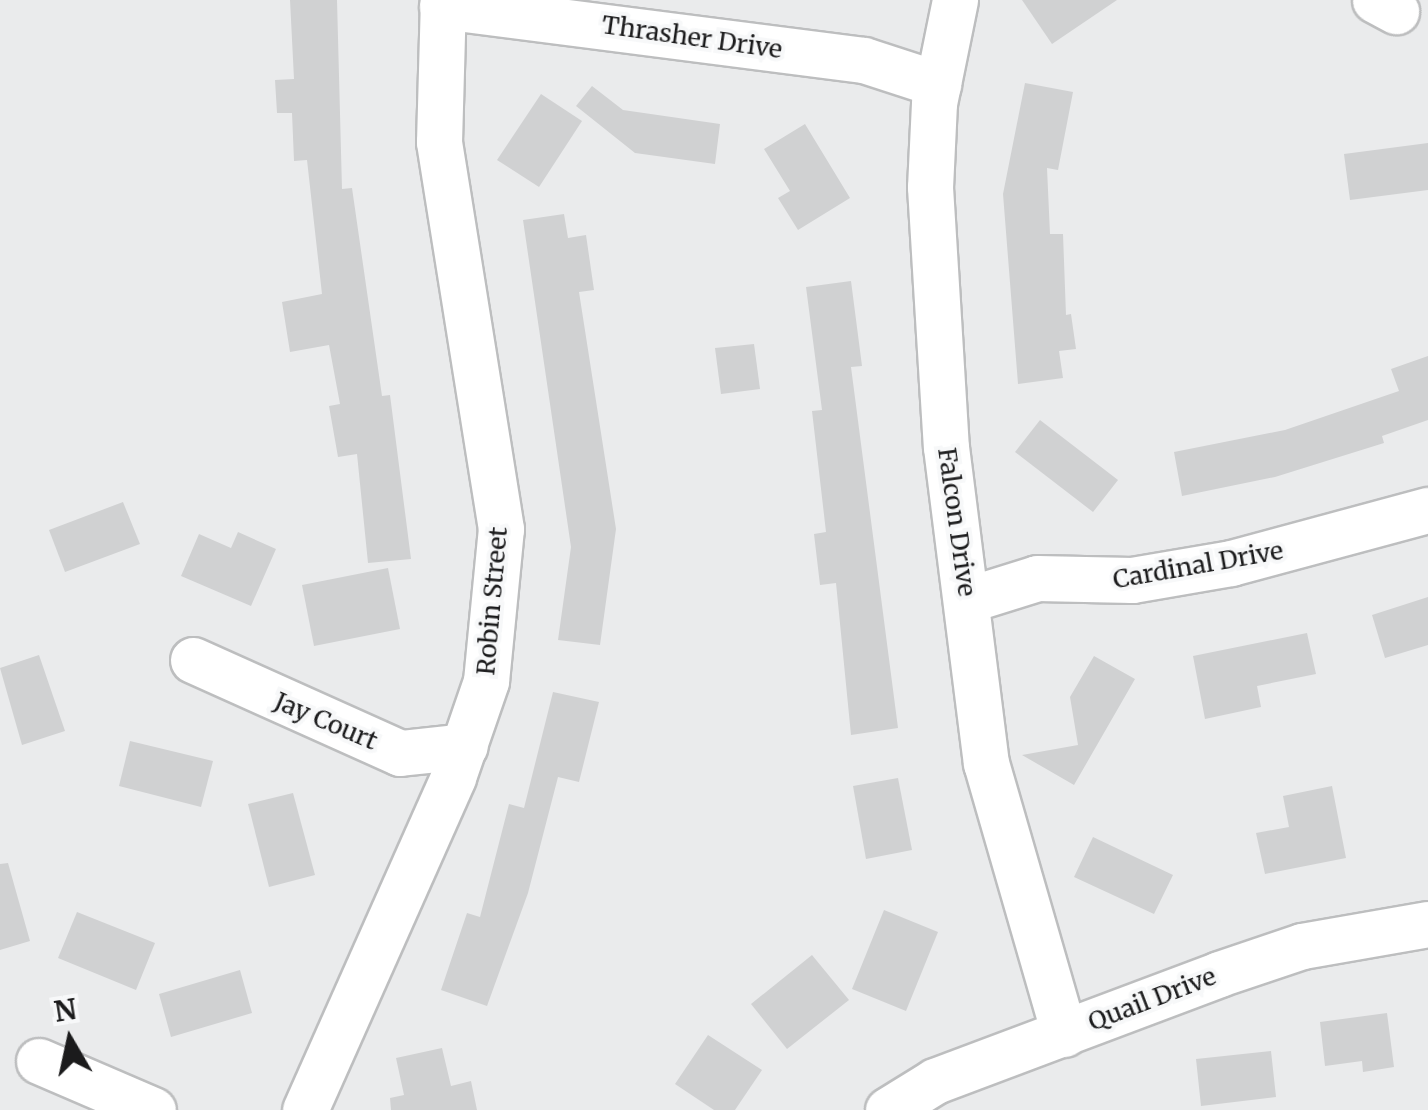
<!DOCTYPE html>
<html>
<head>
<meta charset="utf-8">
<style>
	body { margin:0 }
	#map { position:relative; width:1428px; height:1110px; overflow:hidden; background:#eaebec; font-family:Merriweather,serif }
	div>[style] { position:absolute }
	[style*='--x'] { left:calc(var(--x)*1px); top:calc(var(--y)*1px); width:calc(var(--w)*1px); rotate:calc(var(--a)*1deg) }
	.building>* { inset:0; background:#d0d1d2 }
	.roads { filter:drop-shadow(2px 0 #bdbebf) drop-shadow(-2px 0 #bdbebf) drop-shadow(0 2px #bdbebf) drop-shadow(0 -2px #bdbebf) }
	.minor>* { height:45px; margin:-22.5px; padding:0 22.5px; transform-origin:22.5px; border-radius:22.5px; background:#fff }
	span { translate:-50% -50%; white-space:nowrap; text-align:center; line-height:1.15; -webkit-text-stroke:8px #f7f8f9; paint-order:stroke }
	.street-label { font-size:25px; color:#1b1b1c }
	.north { position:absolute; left:20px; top:990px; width:100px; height:100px; -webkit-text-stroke:8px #f7f8f9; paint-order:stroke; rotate:351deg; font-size:28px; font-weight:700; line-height:40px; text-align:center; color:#1b1b1c }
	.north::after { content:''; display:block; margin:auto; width:35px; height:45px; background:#1b1b1c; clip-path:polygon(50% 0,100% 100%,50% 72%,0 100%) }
</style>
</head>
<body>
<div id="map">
	<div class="building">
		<div style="clip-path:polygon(290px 0,337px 0,342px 189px,352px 188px,382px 396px,390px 395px,411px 559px,368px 563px,357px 454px,338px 457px,329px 406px,340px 404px,329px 345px,290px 352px,282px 302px,322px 294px,307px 160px,294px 161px,292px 113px,277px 113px,275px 80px,294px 79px)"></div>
		<div style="clip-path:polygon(1022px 0,1117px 0,1052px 44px)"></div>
		<div style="clip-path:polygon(1025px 83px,1073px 92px,1058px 170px,1047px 168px,1050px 234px,1063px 234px,1066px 315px,1071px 314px,1076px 349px,1059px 351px,1063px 378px,1018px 384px,1003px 194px)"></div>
		<div style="clip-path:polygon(592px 86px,623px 110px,720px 124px,715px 164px,635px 153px,576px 106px)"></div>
		<div style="clip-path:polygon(541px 94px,582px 121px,539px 187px,497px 160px)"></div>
		<div style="clip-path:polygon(805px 124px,850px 198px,798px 230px,778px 198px,790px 191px,764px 149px)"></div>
		<div style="clip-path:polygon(1428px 143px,1428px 190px,1350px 200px,1344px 154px)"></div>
		<div style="clip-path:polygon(564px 214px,568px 238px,586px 235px,594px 290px,579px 292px,616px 529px,600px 645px,558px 640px,571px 547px,523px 220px)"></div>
		<div style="clip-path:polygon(851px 281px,862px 366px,851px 367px,898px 728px,851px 735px,836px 583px,820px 585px,814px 534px,826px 532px,812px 411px,822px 410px,806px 287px)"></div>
		<div style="clip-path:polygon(754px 344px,760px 389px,721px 394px,715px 348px)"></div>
		<div style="clip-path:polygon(1428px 356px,1428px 420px,1382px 436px,1384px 443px,1275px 477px,1182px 496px,1174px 452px,1285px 430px,1399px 391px,1391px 369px)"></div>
		<div style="clip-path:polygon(1040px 420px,1118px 480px,1093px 512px,1015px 452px)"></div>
		<div style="clip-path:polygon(123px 502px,140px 544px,65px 572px,49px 530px)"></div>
		<div style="clip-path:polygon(238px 532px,276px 549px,251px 606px,181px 576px,199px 534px,231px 548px)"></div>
		<div style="clip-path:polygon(388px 568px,400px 629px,314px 646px,302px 585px)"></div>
		<div style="clip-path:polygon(1428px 597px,1428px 645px,1385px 658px,1372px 615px)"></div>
		<div style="clip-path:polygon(1307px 633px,1316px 674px,1257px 686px,1261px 707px,1205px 719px,1193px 656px)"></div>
		<div style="clip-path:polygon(39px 655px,65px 731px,22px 745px,0 668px)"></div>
		<div style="clip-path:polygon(1094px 656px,1135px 679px,1074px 785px,1022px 755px,1078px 745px,1070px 697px)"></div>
		<div style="clip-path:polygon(553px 692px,599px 702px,579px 782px,558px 777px,528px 893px,487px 1006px,441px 990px,467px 913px,480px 917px,509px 804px,524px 808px)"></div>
		<div style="clip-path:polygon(130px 741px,213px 761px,201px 807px,119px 786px)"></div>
		<div style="clip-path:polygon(898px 778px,912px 850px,866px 859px,853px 786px)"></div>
		<div style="clip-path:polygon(1332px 786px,1346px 858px,1265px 874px,1256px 833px,1289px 827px,1283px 796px)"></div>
		<div style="clip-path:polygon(293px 793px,315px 875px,269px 887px,248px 804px)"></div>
		<div style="clip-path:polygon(1093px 837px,1173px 875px,1154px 914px,1074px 877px)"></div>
		<div style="clip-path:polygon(8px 863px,30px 941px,0 950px,0 864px)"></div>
		<div style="clip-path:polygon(884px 910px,938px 932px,906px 1011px,852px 989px)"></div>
		<div style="clip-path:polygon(77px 912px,155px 943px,136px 990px,58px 958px)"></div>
		<div style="clip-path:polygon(812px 955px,849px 1000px,787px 1049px,751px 1004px)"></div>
		<div style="clip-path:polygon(240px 970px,252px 1013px,171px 1037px,159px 994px)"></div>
		<div style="clip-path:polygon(1387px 1013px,1394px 1067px,1363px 1072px,1362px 1061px,1325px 1066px,1320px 1022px)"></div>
		<div style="clip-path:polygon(708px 1035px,762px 1070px,735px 1110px,714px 1110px,675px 1084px)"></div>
		<div style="clip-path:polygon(442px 1048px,451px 1086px,471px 1081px,477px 1110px,391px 1110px,390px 1098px,404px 1095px,396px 1058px)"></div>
		<div style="clip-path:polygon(1271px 1051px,1276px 1097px,1201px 1106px,1196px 1059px)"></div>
	</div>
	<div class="roads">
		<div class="minor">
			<div style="--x:955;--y:0;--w:105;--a:101.5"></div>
			<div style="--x:934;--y:103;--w:84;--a:92.7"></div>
			<div style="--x:930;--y:187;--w:260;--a:86.5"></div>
			<div style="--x:946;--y:447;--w:319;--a:82.8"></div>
			<div style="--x:986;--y:763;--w:282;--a:73.9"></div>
			<div style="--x:1375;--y:0;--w:24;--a:28"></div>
			<div style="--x:442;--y:6;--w:425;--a:7.3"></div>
			<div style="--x:864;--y:60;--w:78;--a:18"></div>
			<div style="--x:967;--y:600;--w:73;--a:-17.4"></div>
			<div style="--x:1037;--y:578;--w:95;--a:1.2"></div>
			<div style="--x:1132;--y:580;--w:100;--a:-9.7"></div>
			<div style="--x:1231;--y:563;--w:204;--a:-15.1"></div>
			<div style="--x:193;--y:660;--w:227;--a:24.2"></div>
			<div style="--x:400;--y:753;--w:65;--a:-6.1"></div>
			<div style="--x:39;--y:1061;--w:124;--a:23.3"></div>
			<div style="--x:305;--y:1110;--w:364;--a:-66"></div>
			<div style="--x:453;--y:777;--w:102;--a:-71"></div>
			<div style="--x:486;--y:681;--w:153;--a:-84.4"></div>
			<div style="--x:501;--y:529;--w:392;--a:-99.1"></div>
			<div style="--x:439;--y:142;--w:142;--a:-88.4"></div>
			<div style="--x:888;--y:1110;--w:55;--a:-31.7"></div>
			<div style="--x:935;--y:1081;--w:303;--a:-20.6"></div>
			<div style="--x:1219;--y:974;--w:88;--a:-18.6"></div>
			<div style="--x:1302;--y:946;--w:128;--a:-9.9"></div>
		</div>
	</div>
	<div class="street-label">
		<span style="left:692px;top:37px;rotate:8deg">Thrasher Drive</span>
		<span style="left:957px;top:522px;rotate:82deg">Falcon Drive</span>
		<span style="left:1198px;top:565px;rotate:-10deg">Cardinal Drive</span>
		<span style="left:492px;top:601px;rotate:-85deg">Robin Street</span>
		<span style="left:326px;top:721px;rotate:23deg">Jay Court</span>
		<span style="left:1152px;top:999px;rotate:-21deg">Quail Drive</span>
	</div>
	<div class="north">N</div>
</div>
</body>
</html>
